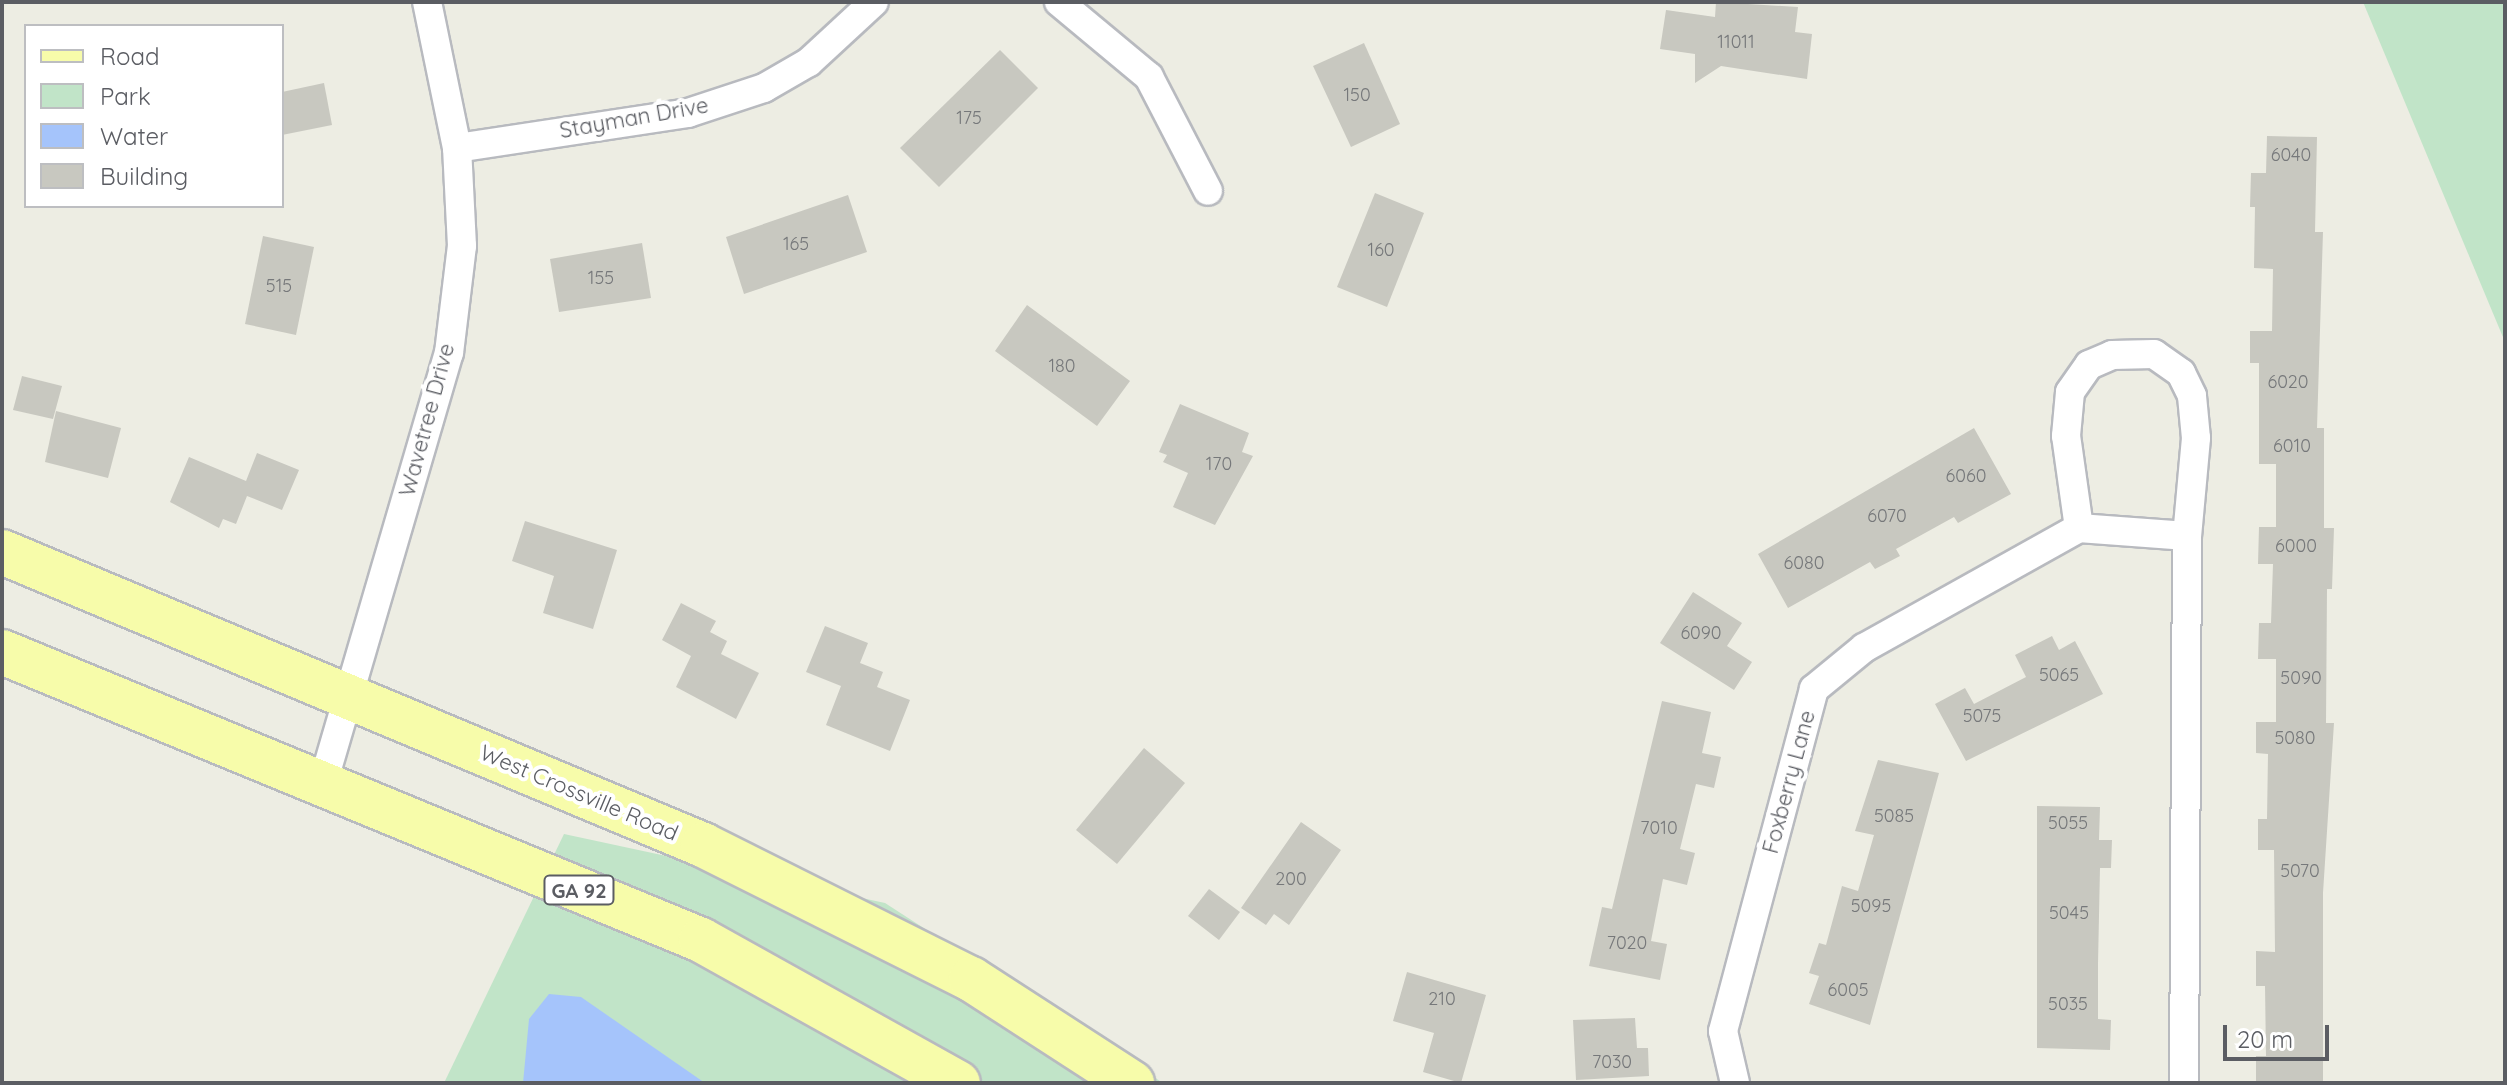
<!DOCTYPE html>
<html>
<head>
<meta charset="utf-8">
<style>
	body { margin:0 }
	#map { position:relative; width:2507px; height:1085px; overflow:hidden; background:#edede3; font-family:Quicksand,sans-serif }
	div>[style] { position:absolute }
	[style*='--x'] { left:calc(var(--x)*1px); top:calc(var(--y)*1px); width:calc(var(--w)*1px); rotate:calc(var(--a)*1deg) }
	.green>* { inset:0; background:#c1e4c8 }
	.water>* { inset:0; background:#a5c4fb }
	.building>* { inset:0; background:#c8c8c0 }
	.roads { filter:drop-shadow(2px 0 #b8babf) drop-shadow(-2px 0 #b8babf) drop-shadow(0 2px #b8babf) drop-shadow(0 -2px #b8babf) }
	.street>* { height:28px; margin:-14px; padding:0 14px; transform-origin:14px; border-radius:14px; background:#fff }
	.primary>* { height:44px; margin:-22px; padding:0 22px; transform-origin:22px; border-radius:22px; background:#f7fcaa }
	span { translate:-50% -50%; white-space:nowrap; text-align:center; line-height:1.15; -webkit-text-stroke:8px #fff; paint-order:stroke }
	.number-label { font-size:18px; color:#76787a }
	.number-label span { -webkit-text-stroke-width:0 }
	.shield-label span { padding:2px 6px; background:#fff; border:2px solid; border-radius:6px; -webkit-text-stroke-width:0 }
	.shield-label { font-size:20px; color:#5b5d63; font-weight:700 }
	.street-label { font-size:22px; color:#5b5d63 }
	.frame { position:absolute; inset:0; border:4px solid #5b5d63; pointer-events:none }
	.legend { position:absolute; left:24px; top:24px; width:260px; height:184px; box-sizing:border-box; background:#fff; border:2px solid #bdbec1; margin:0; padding:10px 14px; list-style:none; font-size:24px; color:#5b5d63 }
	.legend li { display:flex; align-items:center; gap:16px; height:40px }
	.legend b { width:40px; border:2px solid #bdbec1 }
	.scale { position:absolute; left:2223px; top:1025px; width:106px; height:36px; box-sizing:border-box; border:4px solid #5b5d63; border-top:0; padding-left:10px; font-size:24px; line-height:28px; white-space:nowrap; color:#5b5d63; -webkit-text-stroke:6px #fff; paint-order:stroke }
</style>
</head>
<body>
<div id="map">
	<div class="green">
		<div style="clip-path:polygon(2363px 2px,2505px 2px,2505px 342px)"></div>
		<div style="clip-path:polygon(564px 834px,885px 903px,1163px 1083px,444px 1083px)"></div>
	</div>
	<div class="water">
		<div style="clip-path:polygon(549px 994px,581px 997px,705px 1083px,523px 1083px,529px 1019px)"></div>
	</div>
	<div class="building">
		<div style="clip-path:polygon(1716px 2px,1798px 7px,1795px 32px,1812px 34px,1807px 79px,1721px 66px,1695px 83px,1695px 54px,1660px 49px,1666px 10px,1715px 17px)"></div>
		<div style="clip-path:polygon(1364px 43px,1400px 124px,1351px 147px,1313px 66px)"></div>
		<div style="clip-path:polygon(1000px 50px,1038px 88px,939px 187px,900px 148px)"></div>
		<div style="clip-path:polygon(324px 83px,332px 125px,282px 135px,282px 92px)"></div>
		<div style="clip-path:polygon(2267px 136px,2317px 137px,2315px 232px,2323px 232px,2317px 428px,2324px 428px,2324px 528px,2334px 528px,2332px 589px,2327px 589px,2326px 723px,2334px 723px,2323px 893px,2323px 1083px,2256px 1083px,2256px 1056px,2266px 1056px,2265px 986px,2256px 986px,2256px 951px,2275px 952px,2274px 850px,2258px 850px,2258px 819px,2267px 819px,2268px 754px,2256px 753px,2256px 722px,2276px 722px,2276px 659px,2258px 659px,2259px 623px,2271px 623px,2273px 564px,2258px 564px,2259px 527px,2276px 527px,2276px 464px,2259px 464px,2259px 363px,2250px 363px,2250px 331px,2272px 331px,2273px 269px,2254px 268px,2255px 207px,2250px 207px,2251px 173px,2266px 173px)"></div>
		<div style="clip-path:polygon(1375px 193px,1424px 213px,1387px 307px,1337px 287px)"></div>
		<div style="clip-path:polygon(848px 195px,867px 252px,744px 294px,726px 237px)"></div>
		<div style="clip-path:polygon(263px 236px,314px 247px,296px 335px,245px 324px)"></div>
		<div style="clip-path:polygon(642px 243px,651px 298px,559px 312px,550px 259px)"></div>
		<div style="clip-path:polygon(1027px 305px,1130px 381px,1097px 426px,995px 351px)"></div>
		<div style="clip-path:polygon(22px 376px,62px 386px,53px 419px,13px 410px)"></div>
		<div style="clip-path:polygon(1180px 404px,1249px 433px,1242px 452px,1253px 456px,1215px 525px,1173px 507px,1188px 473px,1163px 462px,1167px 455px,1159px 452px)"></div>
		<div style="clip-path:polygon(56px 411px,121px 428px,108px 478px,45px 462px)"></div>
		<div style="clip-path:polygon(1974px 428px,2011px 494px,1958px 523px,1954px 517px,1896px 549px,1900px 556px,1875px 569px,1870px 562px,1788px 608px,1758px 554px)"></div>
		<div style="clip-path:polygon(257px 453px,299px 470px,282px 510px,247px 496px,236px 524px,223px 519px,219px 528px,170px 502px,189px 457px,246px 481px)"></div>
		<div style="clip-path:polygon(525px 521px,617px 550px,593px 629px,543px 613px,554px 576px,512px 561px)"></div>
		<div style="clip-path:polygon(1693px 592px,1742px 623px,1727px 646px,1752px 662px,1734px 690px,1660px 643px)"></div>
		<div style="clip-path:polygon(681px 603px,716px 621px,710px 632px,727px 641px,721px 654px,759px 673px,736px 719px,676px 687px,691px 656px,662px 640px)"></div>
		<div style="clip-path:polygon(825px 626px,868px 643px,860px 663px,883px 672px,877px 687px,910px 700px,890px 751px,826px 725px,841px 686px,806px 672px)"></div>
		<div style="clip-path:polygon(2052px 636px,2059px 650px,2075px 641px,2103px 694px,1966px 761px,1935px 704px,1965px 688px,1974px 704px,2026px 677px,2015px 655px)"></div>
		<div style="clip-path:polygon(1662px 701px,1711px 712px,1702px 753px,1721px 757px,1714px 788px,1696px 784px,1680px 849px,1695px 853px,1687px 885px,1663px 879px,1651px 941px,1667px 944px,1660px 980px,1589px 966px,1602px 907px,1612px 909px)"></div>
		<div style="clip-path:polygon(1144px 748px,1185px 783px,1117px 864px,1076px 830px)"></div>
		<div style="clip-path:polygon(1878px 760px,1939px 773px,1870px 1025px,1809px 1004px,1819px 976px,1809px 973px,1819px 943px,1826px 945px,1842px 886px,1858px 891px,1874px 835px,1855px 831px)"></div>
		<div style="clip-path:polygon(2037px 806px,2100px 807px,2099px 840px,2112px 840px,2111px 868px,2100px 868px,2098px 964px,2098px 1019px,2111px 1020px,2110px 1050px,2037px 1048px)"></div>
		<div style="clip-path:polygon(1301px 822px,1341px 850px,1289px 925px,1274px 914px,1266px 925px,1241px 908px)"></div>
		<div style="clip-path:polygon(1209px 889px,1240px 912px,1219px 940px,1188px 916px)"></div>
		<div style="clip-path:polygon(1407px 972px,1486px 995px,1461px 1083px,1423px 1072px,1434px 1033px,1393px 1021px)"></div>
		<div style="clip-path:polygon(1635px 1018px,1637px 1048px,1648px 1048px,1649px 1076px,1576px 1080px,1573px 1020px)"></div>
	</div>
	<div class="roads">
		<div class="street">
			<div style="--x:1059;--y:2;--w:117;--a:39.8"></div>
			<div style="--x:1149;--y:77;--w:128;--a:62.6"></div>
			<div style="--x:457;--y:148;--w:234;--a:-8.6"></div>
			<div style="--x:688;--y:113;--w:80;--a:-18.2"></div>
			<div style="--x:764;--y:88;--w:52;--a:-30"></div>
			<div style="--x:809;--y:62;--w:88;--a:-42.7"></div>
			<div style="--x:2079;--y:528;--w:93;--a:-98"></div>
			<div style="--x:2066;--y:436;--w:44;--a:-84.8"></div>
			<div style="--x:2070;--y:392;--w:33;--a:-55"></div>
			<div style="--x:2089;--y:365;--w:25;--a:-23"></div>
			<div style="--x:2112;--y:355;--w:42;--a:-1.4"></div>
			<div style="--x:2154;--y:354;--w:33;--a:35"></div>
			<div style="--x:2181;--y:373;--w:25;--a:64"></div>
			<div style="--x:2192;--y:396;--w:42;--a:84.6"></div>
			<div style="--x:2196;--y:438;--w:98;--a:95.2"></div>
			<div style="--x:2187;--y:536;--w:547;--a:90.31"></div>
			<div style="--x:323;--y:783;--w:448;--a:-73.7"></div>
			<div style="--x:449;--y:353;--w:108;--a:-83.1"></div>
			<div style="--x:462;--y:246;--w:98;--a:-92.9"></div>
			<div style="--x:457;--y:148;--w:149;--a:-101.6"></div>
			<div style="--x:1735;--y:1083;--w:53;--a:-103"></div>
			<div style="--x:1723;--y:1031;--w:354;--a:-75.1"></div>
			<div style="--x:1814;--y:689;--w:65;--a:-39.4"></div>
			<div style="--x:1864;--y:648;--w:246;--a:-29.2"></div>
			<div style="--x:2079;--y:528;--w:108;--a:4.2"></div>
		</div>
		<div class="primary">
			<div style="--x:2;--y:552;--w:760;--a:22.68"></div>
			<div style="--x:703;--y:845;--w:300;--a:26.6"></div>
			<div style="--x:971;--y:979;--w:192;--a:32.9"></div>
			<div style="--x:2;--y:652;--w:756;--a:22.39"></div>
			<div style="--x:701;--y:940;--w:294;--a:29.1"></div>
		</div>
	</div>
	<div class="number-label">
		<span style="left:1736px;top:42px">11011</span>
		<span style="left:1357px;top:95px">150</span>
		<span style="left:969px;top:118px">175</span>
		<span style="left:2291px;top:155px">6040</span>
		<span style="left:796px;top:244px">165</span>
		<span style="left:1381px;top:250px">160</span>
		<span style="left:601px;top:278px">155</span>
		<span style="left:279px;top:286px">515</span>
		<span style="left:1062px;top:366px">180</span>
		<span style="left:2288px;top:382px">6020</span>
		<span style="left:2292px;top:446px">6010</span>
		<span style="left:1219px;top:464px">170</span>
		<span style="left:1966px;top:476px">6060</span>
		<span style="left:1887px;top:516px">6070</span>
		<span style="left:2296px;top:546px">6000</span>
		<span style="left:1804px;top:563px">6080</span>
		<span style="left:1701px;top:633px">6090</span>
		<span style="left:2059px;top:675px">5065</span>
		<span style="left:2301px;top:678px">5090</span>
		<span style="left:1982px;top:716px">5075</span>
		<span style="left:2295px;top:738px">5080</span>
		<span style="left:1894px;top:816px">5085</span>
		<span style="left:2068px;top:823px">5055</span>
		<span style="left:1659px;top:828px">7010</span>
		<span style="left:2300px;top:871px">5070</span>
		<span style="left:1291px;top:879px">200</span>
		<span style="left:1871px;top:906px">5095</span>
		<span style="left:2069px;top:913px">5045</span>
		<span style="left:1627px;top:943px">7020</span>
		<span style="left:1848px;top:990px">6005</span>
		<span style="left:1442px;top:999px">210</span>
		<span style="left:2068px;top:1004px">5035</span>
		<span style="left:1612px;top:1062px">7030</span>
	</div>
	<div class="shield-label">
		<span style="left:579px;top:890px">GA 92</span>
	</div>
	<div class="street-label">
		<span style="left:634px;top:118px;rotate:-10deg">Stayman Drive</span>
		<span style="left:427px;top:420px;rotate:-75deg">Wavetree Drive</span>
		<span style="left:1789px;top:782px;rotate:-75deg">Foxberry Lane</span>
		<span style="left:579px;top:793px;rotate:23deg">West Crossville Road</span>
	</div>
	<div class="frame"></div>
	<ul class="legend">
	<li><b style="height:10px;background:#f7fcaa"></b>Road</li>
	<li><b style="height:22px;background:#c1e4c8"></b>Park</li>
	<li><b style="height:22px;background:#a5c4fb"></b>Water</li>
	<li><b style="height:22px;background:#c8c8c0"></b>Building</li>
	</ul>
	<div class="scale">20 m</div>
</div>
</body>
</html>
